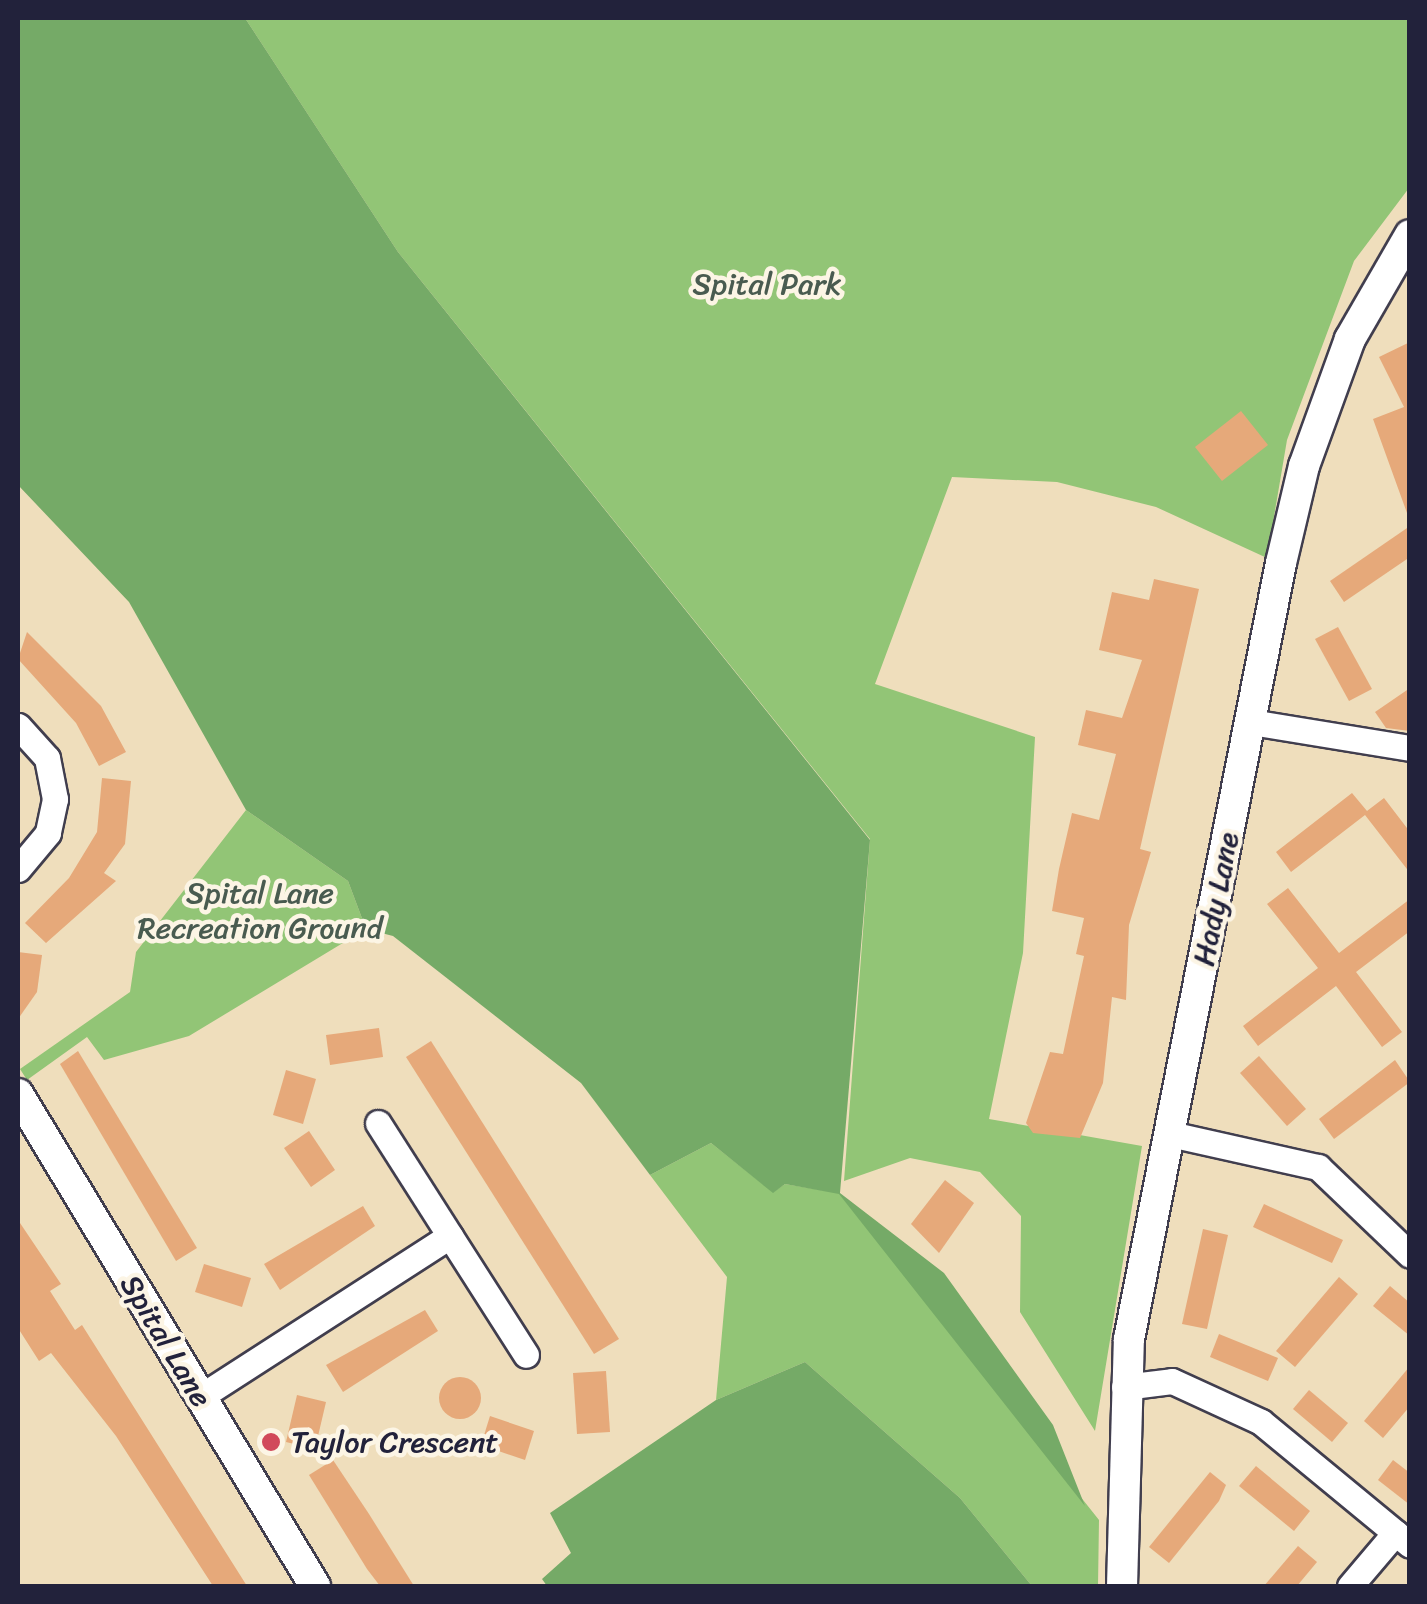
<!DOCTYPE html>
<html>
<head>
<meta charset="utf-8">
<style>
	body { margin:0 }
	#map { position:relative; width:1427px; height:1604px; overflow:hidden; background:#efdebc; font-family:Sriracha,sans-serif }
	div>[style] { position:absolute }
	[style*='--x'] { left:calc(var(--x)*1px); top:calc(var(--y)*1px); width:calc(var(--w)*1px); rotate:calc(var(--a)*1deg) }
	.green>* { inset:0; background:#92c576 }
	.forest>* { inset:0; background:#75aa67 }
	.building>* { inset:0; background:#e6a97a }
	.round { border-radius:50% }
	.roads { filter:drop-shadow(2px 0 #413e4e) drop-shadow(-2px 0 #413e4e) drop-shadow(0 2px #413e4e) drop-shadow(0 -2px #413e4e) }
	.minor>* { height:25px; margin:-12.5px; padding:0 12.5px; transform-origin:12.5px; border-radius:12.5px; background:#fff }
	.tertiary>* { height:30px; margin:-15px; padding:0 15px; transform-origin:15px; border-radius:15px; background:#fff }
	.dots>* { width:28px; height:28px; translate:-50% -50%; box-sizing:border-box; border:5px solid #fcf5e5; border-radius:50% }
	span { translate:-50% -50%; white-space:nowrap; text-align:center; line-height:1.15; -webkit-text-stroke:9px #fcf5e5; paint-order:stroke }
	.park-label { font-size:30px; color:#495b50 }
	.street-label { font-size:30px; color:#22223b }
	.poi-label { font-size:30px; color:#22223b }
	.left { translate:0 -50%; text-align:left }
	.frame { position:absolute; inset:0; border:20px solid #22223b; pointer-events:none }
</style>
</head>
<body>
<div id="map">
	<div class="green">
		<div style="clip-path:polygon(245px 18px,1409px 18px,1409px 188px,1354px 261px,1287px 440px,1267px 558px,1156px 507px,1057px 482px,952px 477px,875px 684px,1035px 737px,1023px 953px,989px 1119px,1142px 1146px,1095px 1431px,1020px 1312px,1021px 1216px,980px 1172px,910px 1158px,844px 1181px,870px 839px,398px 252px)"></div>
		<div style="clip-path:polygon(246px 810px,348px 881px,366px 929px,189px 1036px,104px 1060px,87px 1037px,27px 1080px,20px 1069px,130px 992px,136px 952px)"></div>
		<div style="clip-path:polygon(711px 1143px,773px 1192px,785px 1184px,839px 1193px,1099px 1520px,1098px 1586px,1032px 1586px,960px 1498px,805px 1362px,716px 1400px,727px 1277px,650px 1175px)"></div>
	</div>
	<div class="forest">
		<div style="clip-path:polygon(18px 18px,245px 18px,398px 252px,870px 840px,840px 1193px,944px 1273px,1053px 1425px,1085px 1506px,839px 1194px,785px 1184px,773px 1193px,711px 1143px,650px 1175px,581px 1083px,393px 936px,366px 929px,348px 881px,246px 810px,129px 602px,18px 485px)"></div>
		<div style="clip-path:polygon(805px 1362px,960px 1498px,1032px 1586px,547px 1586px,542px 1579px,571px 1553px,550px 1513px,716px 1400px)"></div>
	</div>
	<div class="building">
		<div style="clip-path:polygon(1410px 342px,1410px 513px,1407px 513px,1373px 419px,1404px 407px,1379px 357px)"></div>
		<div style="clip-path:polygon(1241px 411px,1268px 445px,1222px 481px,1195px 447px)"></div>
		<div style="clip-path:polygon(1410px 526px,1410px 557px,1344px 602px,1330px 581px)"></div>
		<div style="clip-path:polygon(1154px 579px,1199px 589px,1140px 849px,1151px 852px,1129px 925px,1126px 1000px,1112px 997px,1103px 1083px,1080px 1138px,1033px 1133px,1026px 1123px,1050px 1052px,1063px 1054px,1084px 956px,1076px 954px,1084px 918px,1052px 911px,1059px 869px,1072px 813px,1099px 820px,1116px 754px,1078px 745px,1086px 710px,1122px 718px,1142px 660px,1099px 650px,1112px 592px,1149px 600px)"></div>
		<div style="clip-path:polygon(1338px 627px,1372px 689px,1349px 701px,1315px 639px)"></div>
		<div style="clip-path:polygon(27px 632px,101px 706px,126px 752px,99px 766px,76px 723px,18px 659px)"></div>
		<div style="clip-path:polygon(1410px 688px,1410px 731px,1386px 728px,1375px 712px)"></div>
		<div style="clip-path:polygon(102px 778px,131px 781px,125px 844px,104px 873px,116px 881px,46px 943px,25px 923px,69px 878px,97px 832px)"></div>
		<div style="clip-path:polygon(1352px 793px,1367px 811px,1384px 798px,1410px 832px,1410px 873px,1365px 815px,1291px 872px,1276px 852px)"></div>
		<div style="clip-path:polygon(1288px 888px,1339px 953px,1410px 899px,1410px 931px,1356px 972px,1402px 1032px,1382px 1047px,1336px 986px,1258px 1046px,1243px 1026px,1318px 968px,1267px 904px)"></div>
		<div style="clip-path:polygon(18px 952px,42px 955px,37px 992px,18px 1019px)"></div>
		<div style="clip-path:polygon(379px 1028px,383px 1057px,330px 1065px,326px 1035px)"></div>
		<div style="clip-path:polygon(431px 1041px,619px 1339px,594px 1354px,406px 1057px)"></div>
		<div style="clip-path:polygon(78px 1051px,197px 1248px,176px 1261px,60px 1064px)"></div>
		<div style="clip-path:polygon(1259px 1056px,1306px 1109px,1287px 1126px,1240px 1073px)"></div>
		<div style="clip-path:polygon(1395px 1060px,1410px 1082px,1334px 1139px,1319px 1119px)"></div>
		<div style="clip-path:polygon(286px 1070px,316px 1079px,303px 1124px,273px 1115px)"></div>
		<div style="clip-path:polygon(309px 1131px,335px 1170px,311px 1187px,284px 1148px)"></div>
		<div style="clip-path:polygon(945px 1180px,974px 1203px,939px 1253px,911px 1224px)"></div>
		<div style="clip-path:polygon(1264px 1204px,1343px 1240px,1332px 1263px,1253px 1227px)"></div>
		<div style="clip-path:polygon(363px 1206px,375px 1226px,280px 1290px,264px 1264px)"></div>
		<div style="clip-path:polygon(18px 1220px,61px 1284px,50px 1291px,75px 1330px,82px 1325px,247px 1586px,213px 1586px,116px 1436px,51px 1353px,39px 1361px,18px 1328px)"></div>
		<div style="clip-path:polygon(1203px 1229px,1228px 1235px,1207px 1329px,1182px 1324px)"></div>
		<div style="clip-path:polygon(204px 1264px,251px 1278px,242px 1307px,195px 1292px)"></div>
		<div style="clip-path:polygon(1339px 1277px,1358px 1294px,1295px 1367px,1276px 1351px)"></div>
		<div style="clip-path:polygon(1390px 1286px,1410px 1303px,1410px 1336px,1373px 1306px)"></div>
		<div style="clip-path:polygon(425px 1310px,438px 1331px,343px 1392px,326px 1365px)"></div>
		<div style="clip-path:polygon(1219px 1334px,1278px 1358px,1268px 1381px,1210px 1357px)"></div>
		<div style="clip-path:polygon(1410px 1366px,1410px 1406px,1383px 1438px,1364px 1421px)"></div>
		<div style="clip-path:polygon(606px 1371px,610px 1432px,577px 1434px,573px 1373px)"></div>
		<div class="round" style="left:439px;top:1377px;width:42px;height:42px"></div>
		<div style="clip-path:polygon(1309px 1390px,1348px 1423px,1332px 1442px,1293px 1409px)"></div>
		<div style="clip-path:polygon(297px 1395px,326px 1402px,315px 1449px,286px 1442px)"></div>
		<div style="clip-path:polygon(490px 1416px,534px 1431px,525px 1460px,481px 1445px)"></div>
		<div style="clip-path:polygon(333px 1460px,369px 1514px,414px 1586px,380px 1586px,367px 1569px,309px 1475px)"></div>
		<div style="clip-path:polygon(1393px 1460px,1410px 1473px,1410px 1505px,1378px 1480px)"></div>
		<div style="clip-path:polygon(1256px 1466px,1310px 1511px,1294px 1531px,1239px 1486px)"></div>
		<div style="clip-path:polygon(1210px 1472px,1226px 1485px,1219px 1501px,1169px 1563px,1149px 1547px)"></div>
		<div style="clip-path:polygon(1298px 1546px,1317px 1562px,1297px 1586px,1264px 1586px)"></div>
	</div>
	<div class="roads">
		<div class="minor">
			<div style="--x:1251;--y:722;--w:161;--a:9.3"></div>
			<div style="--x:18;--y:726;--w:43;--a:47.8"></div>
			<div style="--x:47;--y:758;--w:42;--a:79"></div>
			<div style="--x:55;--y:799;--w:35;--a:102"></div>
			<div style="--x:48;--y:833;--w:47;--a:129.8"></div>
			<div style="--x:1170;--y:1134;--w:152;--a:12.6"></div>
			<div style="--x:1318;--y:1167;--w:127;--a:43.7"></div>
			<div style="--x:450;--y:1236;--w:141;--a:57.4"></div>
			<div style="--x:1124;--y:1387;--w:48;--a:-7.1"></div>
			<div style="--x:1172;--y:1381;--w:98;--a:24.7"></div>
			<div style="--x:1261;--y:1422;--w:193;--a:39.5"></div>
			<div style="--x:200;--y:1397;--w:297;--a:-32.8"></div>
			<div style="--x:450;--y:1236;--w:134;--a:-122.5"></div>
			<div style="--x:1350;--y:1586;--w:70;--a:-49.7"></div>
		</div>
		<div class="tertiary">
			<div style="--x:18;--y:1094;--w:575;--a:58.88"></div>
			<div style="--x:1122;--y:1586;--w:247;--a:-88.4"></div>
			<div style="--x:1129;--y:1339;--w:791;--a:-78.92"></div>
			<div style="--x:1281;--y:563;--w:100;--a:-76.7"></div>
			<div style="--x:1304;--y:466;--w:135;--a:-70.1"></div>
			<div style="--x:1350;--y:339;--w:120;--a:-60"></div>
		</div>
	</div>
	<div class="dots">
		<div style="left:271px;top:1442px;background:#d1495b"></div>
	</div>
	<div class="park-label">
		<span style="left:767px;top:284px">Spital Park</span>
		<span style="left:260px;top:910px">Spital Lane<br>Recreation Ground</span>
	</div>
	<div class="street-label">
		<span style="left:1216px;top:899px;rotate:-79deg">Hady Lane</span>
		<span style="left:166px;top:1341px;rotate:59deg">Spital Lane</span>
	</div>
	<div class="poi-label">
		<span class="left" style="left:291px;top:1442px">Taylor Crescent</span>
	</div>
	<div class="frame"></div>
</div>
</body>
</html>
